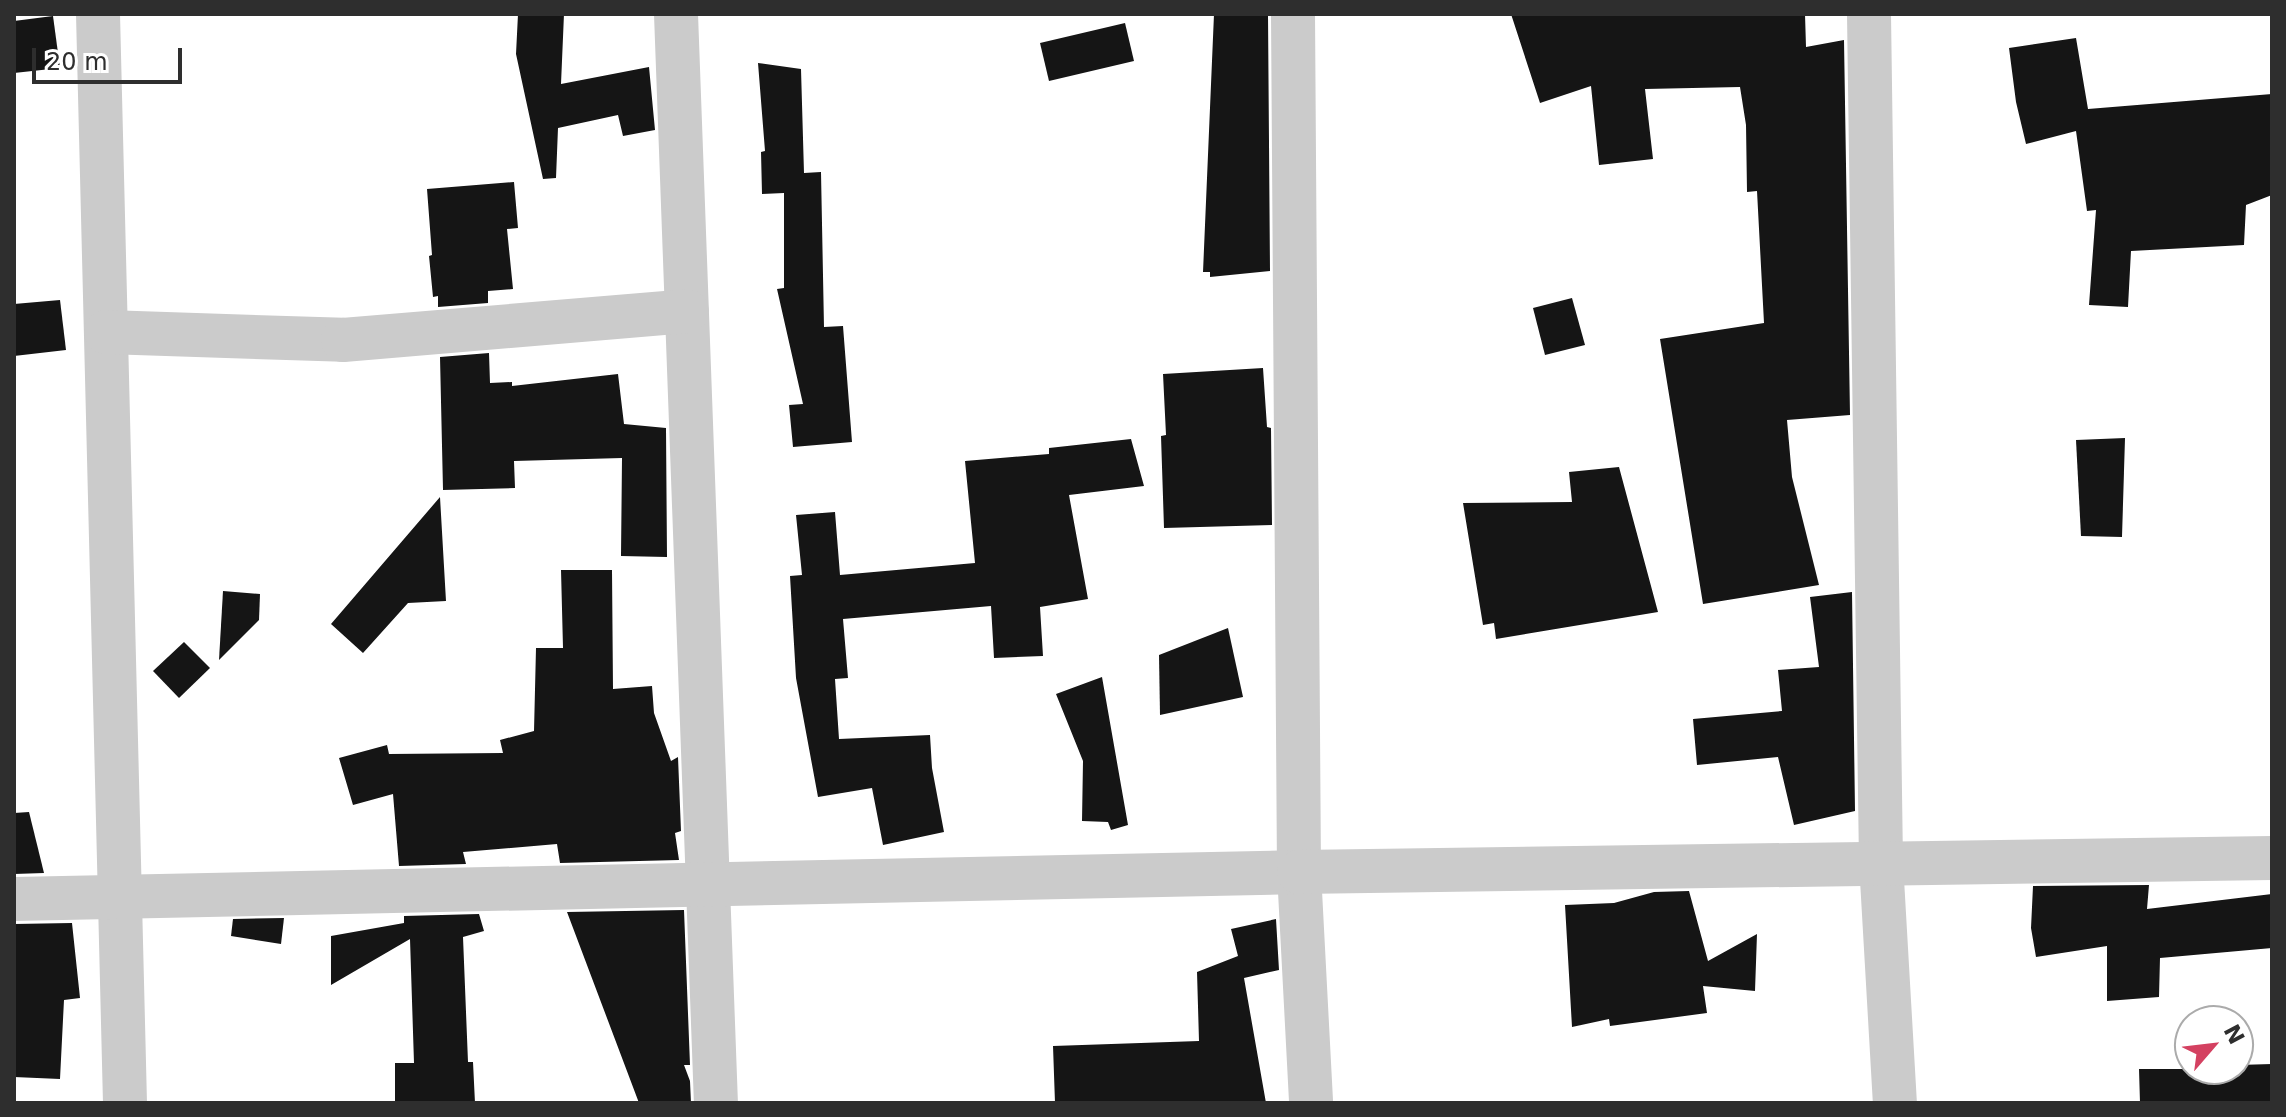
<!DOCTYPE html>
<html>
<head>
<meta charset="utf-8">
<style>
	body { margin:0 }
	#map { position:relative; width:2286px; height:1117px; overflow:hidden; background:#fff; font-family:"DejaVu Sans",sans-serif }
	div>[style] { position:absolute }
	[style*='--x'] { left:calc(var(--x)*1px); top:calc(var(--y)*1px); width:calc(var(--w)*1px); rotate:calc(var(--a)*1deg) }
	.building>* { inset:0; background:#151515 }
	.street>* { height:44px; margin:-22px; padding:0 22px; transform-origin:22px; border-radius:22px; background:#cbcbcb }
	span { translate:-50% -50%; white-space:nowrap; text-align:center; line-height:1.15; -webkit-text-stroke:8px #fff; paint-order:stroke }
	.frame { position:absolute; inset:0; border:16px solid #2e2e2e; pointer-events:none }
	.north { position:absolute; left:2174px; top:1005px; width:80px; height:80px; box-sizing:border-box; background:#fff; border:2px solid #ababab; border-radius:50%; rotate:62deg; font-size:22px; font-weight:700; line-height:32px; text-align:center; color:#2e2e2e }
	.north::after { content:''; display:block; margin:auto; width:28px; height:36px; background:#d44161; clip-path:polygon(50% 0,100% 100%,50% 72%,0 100%) }
	.scale { position:absolute; left:32px; top:48px; width:150px; height:36px; box-sizing:border-box; border:4px solid #2e2e2e; border-top:0; padding-left:10px; font-size:24px; line-height:28px; white-space:nowrap; color:#2e2e2e; -webkit-text-stroke:6px #fff; paint-order:stroke }
</style>
</head>
<body>
<div id="map">
	<div class="building">
		<div style="clip-path:polygon(518px 14px,564px 14px,561px 84px,649px 67px,655px 130px,623px 136px,618px 115px,558px 128px,556px 178px,543px 179px,516px 54px)"></div>
		<div style="clip-path:polygon(1214px 14px,1268px 14px,1270px 271px,1210px 277px,1210px 272px,1203px 272px)"></div>
		<div style="clip-path:polygon(1511px 14px,1805px 14px,1806px 47px,1844px 40px,1850px 415px,1787px 420px,1792px 477px,1819px 585px,1703px 604px,1660px 339px,1764px 323px,1757px 191px,1747px 192px,1746px 125px,1740px 87px,1645px 89px,1653px 159px,1599px 165px,1591px 86px,1540px 103px)"></div>
		<div style="clip-path:polygon(53px 16px,60px 68px,14px 73px,14px 21px)"></div>
		<div style="clip-path:polygon(1125px 23px,1134px 61px,1049px 81px,1040px 43px)"></div>
		<div style="clip-path:polygon(2076px 38px,2088px 109px,2272px 94px,2272px 195px,2246px 205px,2244px 245px,2131px 251px,2128px 307px,2089px 305px,2096px 210px,2087px 211px,2076px 131px,2026px 144px,2016px 102px,2009px 48px)"></div>
		<div style="clip-path:polygon(758px 63px,801px 69px,804px 173px,821px 172px,824px 327px,843px 326px,852px 442px,793px 447px,789px 405px,803px 404px,777px 289px,784px 288px,784px 193px,762px 194px,761px 152px,765px 151px)"></div>
		<div style="clip-path:polygon(514px 182px,518px 228px,507px 229px,513px 289px,488px 291px,488px 303px,438px 307px,438px 296px,433px 297px,429px 256px,432px 255px,427px 189px)"></div>
		<div style="clip-path:polygon(1572px 298px,1585px 345px,1545px 355px,1533px 308px)"></div>
		<div style="clip-path:polygon(60px 300px,66px 350px,14px 356px,14px 304px)"></div>
		<div style="clip-path:polygon(489px 353px,490px 383px,512px 382px,512px 386px,618px 374px,624px 424px,666px 428px,667px 557px,621px 556px,622px 458px,514px 461px,515px 488px,443px 490px,440px 357px)"></div>
		<div style="clip-path:polygon(1263px 368px,1267px 427px,1271px 428px,1272px 525px,1164px 528px,1161px 436px,1166px 435px,1163px 374px)"></div>
		<div style="clip-path:polygon(2125px 438px,2122px 537px,2081px 536px,2076px 440px)"></div>
		<div style="clip-path:polygon(1131px 439px,1144px 486px,1069px 495px,1088px 599px,1040px 607px,1043px 656px,994px 658px,991px 606px,843px 619px,848px 678px,835px 679px,839px 739px,930px 735px,932px 768px,944px 832px,883px 845px,872px 788px,818px 797px,796px 678px,790px 576px,802px 575px,796px 515px,835px 512px,840px 575px,975px 563px,965px 461px,1049px 454px,1049px 448px)"></div>
		<div style="clip-path:polygon(1619px 467px,1658px 612px,1496px 639px,1494px 623px,1483px 625px,1463px 503px,1572px 502px,1569px 472px)"></div>
		<div style="clip-path:polygon(440px 497px,446px 601px,408px 603px,363px 653px,331px 624px)"></div>
		<div style="clip-path:polygon(561px 570px,612px 570px,613px 689px,652px 686px,654px 713px,671px 761px,678px 757px,681px 831px,675px 833px,679px 860px,560px 863px,557px 844px,463px 852px,466px 864px,399px 866px,393px 794px,353px 805px,339px 758px,387px 745px,389px 754px,503px 753px,500px 740px,534px 731px,536px 648px,563px 648px)"></div>
		<div style="clip-path:polygon(223px 591px,260px 594px,259px 620px,219px 660px)"></div>
		<div style="clip-path:polygon(1852px 592px,1855px 811px,1794px 825px,1778px 757px,1697px 765px,1693px 719px,1782px 711px,1778px 670px,1819px 667px,1810px 597px)"></div>
		<div style="clip-path:polygon(1228px 628px,1243px 697px,1160px 715px,1159px 655px)"></div>
		<div style="clip-path:polygon(184px 642px,210px 668px,179px 698px,153px 671px)"></div>
		<div style="clip-path:polygon(1102px 677px,1128px 825px,1111px 830px,1108px 822px,1082px 821px,1083px 761px,1056px 694px)"></div>
		<div style="clip-path:polygon(29px 812px,44px 873px,14px 874px,14px 813px)"></div>
		<div style="clip-path:polygon(2149px 885px,2147px 909px,2272px 894px,2272px 948px,2160px 958px,2159px 997px,2107px 1001px,2107px 946px,2036px 957px,2031px 928px,2033px 886px)"></div>
		<div style="clip-path:polygon(1689px 891px,1708px 961px,1757px 934px,1755px 991px,1703px 986px,1707px 1013px,1610px 1026px,1609px 1019px,1572px 1027px,1565px 905px,1614px 903px,1654px 892px)"></div>
		<div style="clip-path:polygon(684px 910px,690px 1065px,684px 1065px,690px 1081px,691px 1103px,639px 1103px,567px 912px)"></div>
		<div style="clip-path:polygon(479px 914px,484px 931px,463px 937px,468px 1062px,473px 1062px,475px 1103px,395px 1103px,395px 1063px,414px 1063px,410px 939px,331px 985px,331px 936px,404px 923px,404px 916px)"></div>
		<div style="clip-path:polygon(284px 918px,281px 944px,231px 936px,233px 919px)"></div>
		<div style="clip-path:polygon(1276px 919px,1279px 970px,1244px 978px,1266px 1103px,1055px 1103px,1053px 1046px,1199px 1041px,1197px 972px,1238px 956px,1231px 929px)"></div>
		<div style="clip-path:polygon(72px 923px,80px 998px,64px 1000px,60px 1079px,14px 1077px,14px 924px)"></div>
		<div style="clip-path:polygon(2272px 1064px,2272px 1103px,2140px 1103px,2139px 1069px,2238px 1069px,2238px 1065px)"></div>
	</div>
	<div class="street">
		<div style="--x:98;--y:14;--w:1089;--a:88.58"></div>
		<div style="--x:676;--y:14;--w:1090;--a:87.9"></div>
		<div style="--x:1293;--y:14;--w:858;--a:89.6"></div>
		<div style="--x:1299;--y:872;--w:231;--a:87"></div>
		<div style="--x:1869;--y:14;--w:848;--a:89.19"></div>
		<div style="--x:1881;--y:862;--w:241;--a:86.7"></div>
		<div style="--x:106;--y:332;--w:237;--a:1.9"></div>
		<div style="--x:343;--y:340;--w:345;--a:-4.8"></div>
		<div style="--x:14;--y:899;--w:1285;--a:-1.2"></div>
		<div style="--x:1299;--y:872;--w:973;--a:-0.82"></div>
	</div>
	<div class="frame"></div>
	<div class="north">N</div>
	<div class="scale">20 m</div>
</div>
</body>
</html>
